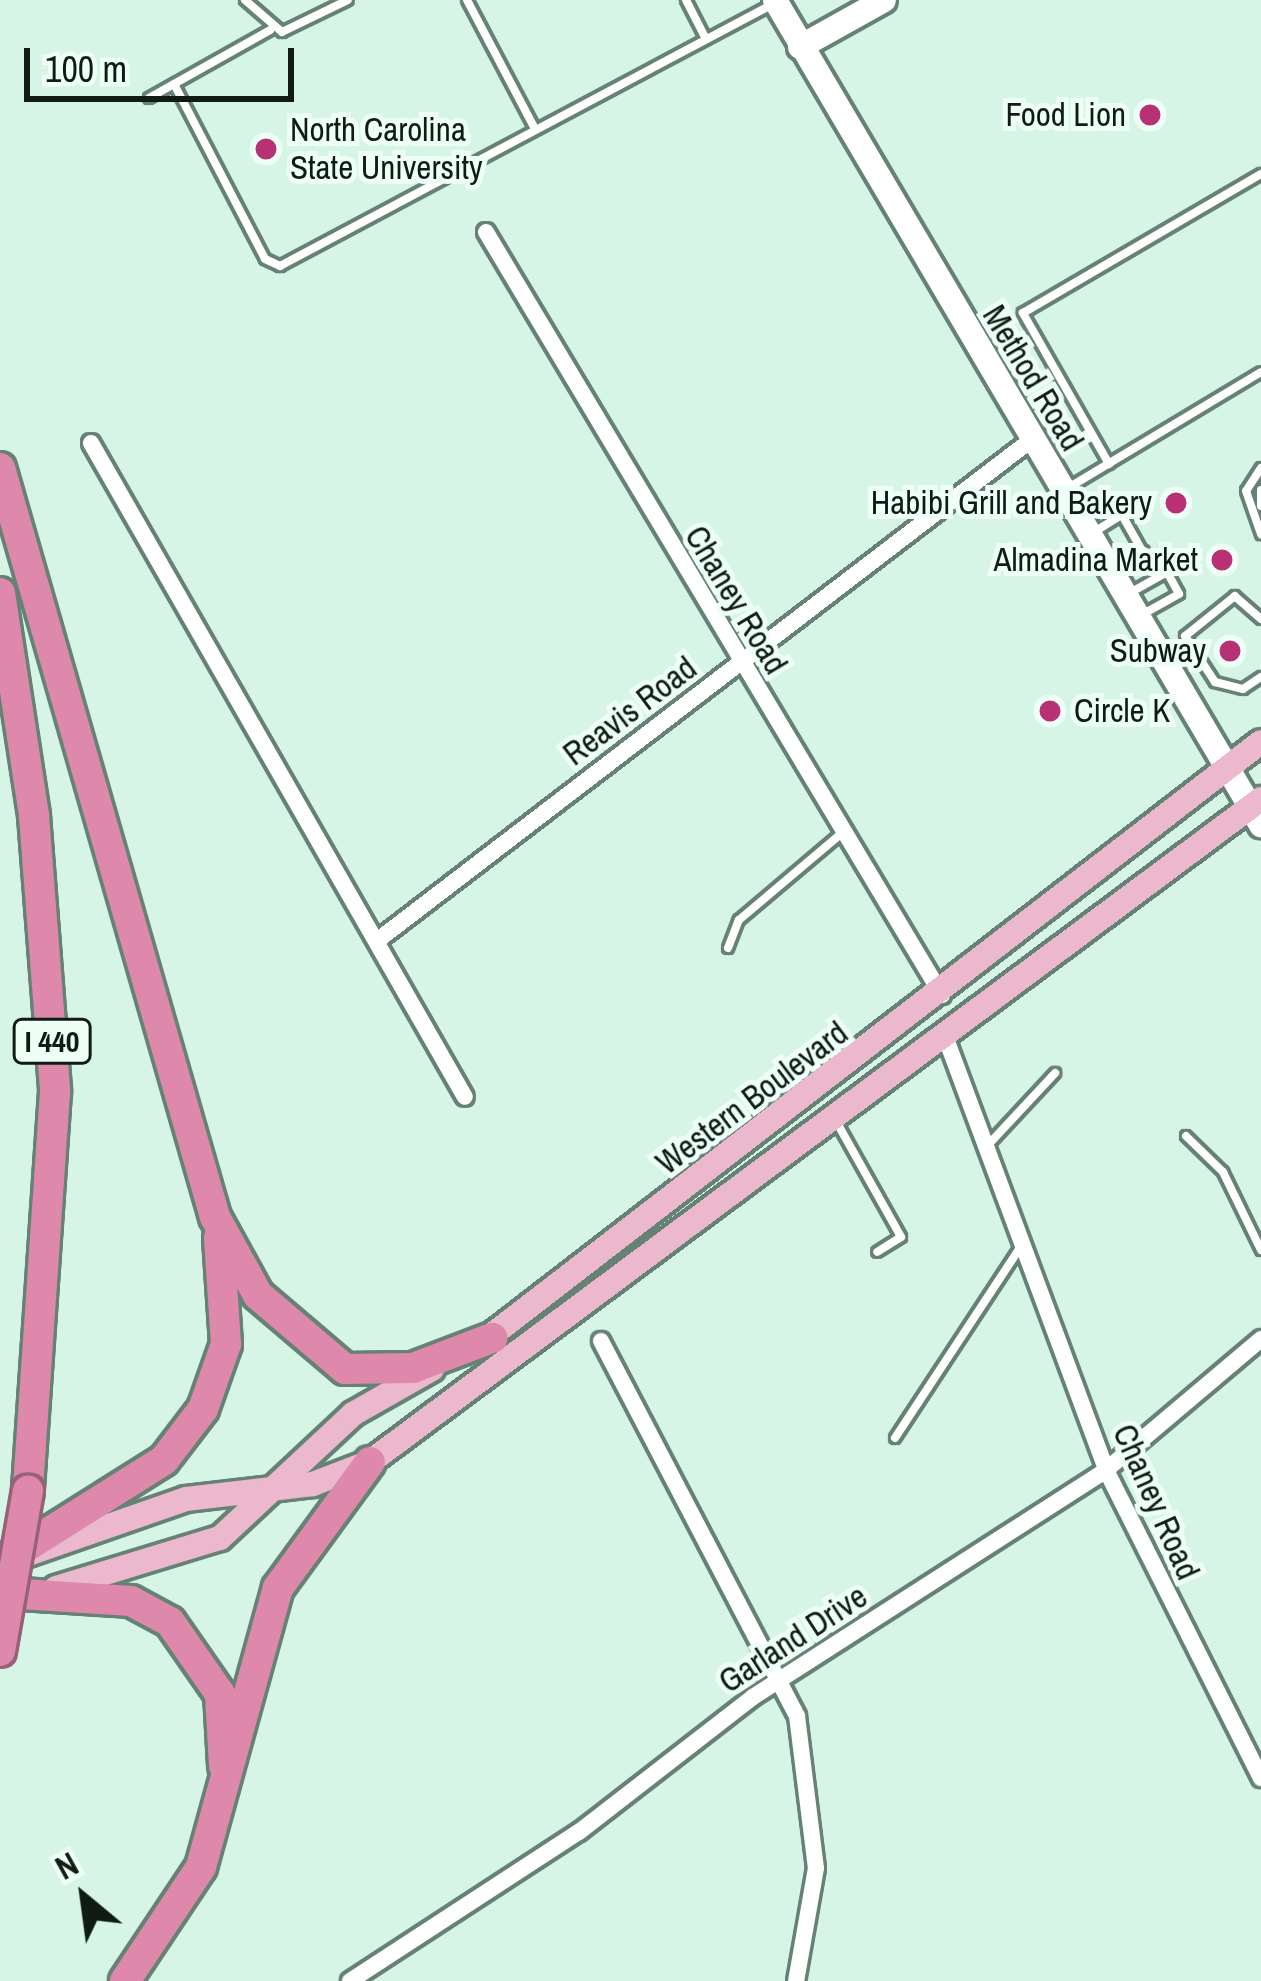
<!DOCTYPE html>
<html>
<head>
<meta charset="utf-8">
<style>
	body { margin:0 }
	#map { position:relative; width:1261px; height:1981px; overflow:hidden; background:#d6f5e6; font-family:"Archivo Narrow",sans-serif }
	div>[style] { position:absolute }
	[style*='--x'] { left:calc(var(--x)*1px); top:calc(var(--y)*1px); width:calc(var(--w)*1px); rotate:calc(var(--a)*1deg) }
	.roads { filter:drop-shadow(3px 0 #668275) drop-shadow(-3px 0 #668275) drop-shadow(0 3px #668275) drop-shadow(0 -3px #668275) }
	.lane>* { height:8px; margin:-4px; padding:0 4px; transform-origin:4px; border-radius:4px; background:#fff }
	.street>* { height:16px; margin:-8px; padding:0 8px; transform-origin:8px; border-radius:8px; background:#fff }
	.secondary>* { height:24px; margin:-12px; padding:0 12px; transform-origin:12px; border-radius:12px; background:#fff }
	.primary>* { height:24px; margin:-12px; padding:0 12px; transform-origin:12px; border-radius:12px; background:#ebb8cd }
	.highway>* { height:30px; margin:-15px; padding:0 15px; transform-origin:15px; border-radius:15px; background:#de89ac }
	.bridges { filter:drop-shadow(3px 0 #966278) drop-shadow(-3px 0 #966278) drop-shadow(0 3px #966278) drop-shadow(0 -3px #966278) }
	.highway-bridge>* { height:30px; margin:-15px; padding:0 15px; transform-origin:15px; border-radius:15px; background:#de89ac }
	.dots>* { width:33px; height:33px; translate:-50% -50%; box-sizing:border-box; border:6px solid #edfff6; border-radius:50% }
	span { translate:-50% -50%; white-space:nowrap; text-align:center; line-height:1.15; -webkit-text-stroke:10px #edfff6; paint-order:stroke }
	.shield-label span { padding:3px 9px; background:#edfff6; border:3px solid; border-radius:9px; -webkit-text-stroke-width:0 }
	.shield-label { font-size:30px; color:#101b16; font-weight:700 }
	.poi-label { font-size:33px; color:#101b16 }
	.right { translate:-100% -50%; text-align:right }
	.left { translate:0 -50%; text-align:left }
	.street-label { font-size:33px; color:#101b16 }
	.north { position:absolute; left:24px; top:1837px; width:120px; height:120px; -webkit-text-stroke:9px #edfff6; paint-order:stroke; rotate:331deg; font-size:33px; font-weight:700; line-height:48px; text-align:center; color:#101b16 }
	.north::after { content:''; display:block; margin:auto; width:42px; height:54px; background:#101b16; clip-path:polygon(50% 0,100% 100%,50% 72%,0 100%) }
	.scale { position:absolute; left:24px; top:48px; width:270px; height:54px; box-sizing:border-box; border:6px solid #101b16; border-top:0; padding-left:15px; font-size:36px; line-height:42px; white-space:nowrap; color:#101b16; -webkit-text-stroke:9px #edfff6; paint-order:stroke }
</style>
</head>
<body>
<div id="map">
	<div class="roads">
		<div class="lane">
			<div style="--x:245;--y:0;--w:49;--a:40.9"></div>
			<div style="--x:282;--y:32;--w:73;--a:-25.9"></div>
			<div style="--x:467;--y:0;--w:146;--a:62.2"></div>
			<div style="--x:686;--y:0;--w:44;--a:62.9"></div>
			<div style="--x:174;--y:84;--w:197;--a:62.5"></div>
			<div style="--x:265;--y:259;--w:17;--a:25"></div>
			<div style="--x:280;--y:266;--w:558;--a:-27.99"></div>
			<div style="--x:149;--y:98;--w:139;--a:-29.3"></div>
			<div style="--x:1109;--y:464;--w:174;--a:-119.7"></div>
			<div style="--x:1023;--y:313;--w:276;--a:-30.3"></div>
			<div style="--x:1261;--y:468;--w:27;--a:123"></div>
			<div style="--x:1246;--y:491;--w:46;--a:70.8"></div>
			<div style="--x:1068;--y:488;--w:225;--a:-31"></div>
			<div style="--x:1261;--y:490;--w:16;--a:90"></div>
			<div style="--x:1091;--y:534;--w:36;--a:-32"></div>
			<div style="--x:1122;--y:515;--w:71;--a:60.6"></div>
			<div style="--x:1115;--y:569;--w:34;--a:-32"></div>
			<div style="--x:1128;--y:594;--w:45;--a:-29.4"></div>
			<div style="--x:1167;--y:572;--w:25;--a:61"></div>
			<div style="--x:1179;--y:594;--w:41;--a:150.9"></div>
			<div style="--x:1261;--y:619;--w:35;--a:-139"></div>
			<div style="--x:1235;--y:596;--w:64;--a:141.3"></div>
			<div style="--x:1185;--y:636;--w:55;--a:56.9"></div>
			<div style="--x:1215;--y:682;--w:29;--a:14"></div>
			<div style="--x:1243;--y:689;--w:22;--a:-34"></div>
			<div style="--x:728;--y:948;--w:30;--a:-69"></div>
			<div style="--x:739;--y:920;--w:135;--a:-40.2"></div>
			<div style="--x:836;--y:1121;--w:133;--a:60.7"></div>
			<div style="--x:901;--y:1237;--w:28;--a:148"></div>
			<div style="--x:1186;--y:1136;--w:52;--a:44.2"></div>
			<div style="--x:1223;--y:1172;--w:87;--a:64"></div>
			<div style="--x:987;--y:1146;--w:100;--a:-47"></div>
			<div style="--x:895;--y:1438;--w:230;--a:-56.7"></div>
		</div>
		<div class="street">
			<div style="--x:486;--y:232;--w:889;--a:59.14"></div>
			<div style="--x:91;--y:443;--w:753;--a:60.24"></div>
			<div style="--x:378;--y:940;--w:822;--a:-37.44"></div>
			<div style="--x:945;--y:1036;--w:463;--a:69.6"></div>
			<div style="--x:1106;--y:1470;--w:345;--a:63.3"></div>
			<div style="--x:601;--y:1341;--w:423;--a:62.4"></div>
			<div style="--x:797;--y:1716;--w:153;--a:82.9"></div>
			<div style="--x:816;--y:1868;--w:115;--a:100"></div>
			<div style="--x:350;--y:1981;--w:273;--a:-33.1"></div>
			<div style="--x:579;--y:1832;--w:220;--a:-37.8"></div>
			<div style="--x:753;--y:1697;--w:420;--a:-32.7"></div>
			<div style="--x:1106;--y:1470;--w:203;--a:-40.2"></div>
		</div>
		<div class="secondary">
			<div style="--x:775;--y:0;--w:958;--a:59.5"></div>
			<div style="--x:800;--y:47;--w:96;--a:-29.2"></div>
		</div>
		<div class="primary">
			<div style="--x:479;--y:1345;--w:987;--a:-37.64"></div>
			<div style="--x:11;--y:1560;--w:185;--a:-19.2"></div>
			<div style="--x:186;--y:1499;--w:128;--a:-6.7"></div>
			<div style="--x:313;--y:1484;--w:61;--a:-21.1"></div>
			<div style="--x:370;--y:1462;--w:1111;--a:-36.65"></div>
			<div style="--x:56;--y:1588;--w:171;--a:-17"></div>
			<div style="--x:220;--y:1538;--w:182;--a:-43"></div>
			<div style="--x:353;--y:1414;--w:91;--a:-29.7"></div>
		</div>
		<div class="highway">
			<div style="--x:0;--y:468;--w:779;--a:73.98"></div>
			<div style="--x:215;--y:1217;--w:89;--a:61.1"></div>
			<div style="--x:258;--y:1295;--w:114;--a:40.4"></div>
			<div style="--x:345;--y:1369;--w:68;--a:-0.8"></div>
			<div style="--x:413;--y:1368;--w:85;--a:-20.8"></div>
			<div style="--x:0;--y:593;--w:226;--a:81.3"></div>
			<div style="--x:34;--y:816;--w:277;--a:85.6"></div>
			<div style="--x:55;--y:1092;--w:399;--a:93.9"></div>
			<div style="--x:2;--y:1562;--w:191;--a:-32.2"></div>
			<div style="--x:164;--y:1460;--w:64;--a:-52.6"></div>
			<div style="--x:203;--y:1409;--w:69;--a:-70.5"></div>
			<div style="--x:226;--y:1344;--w:106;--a:-93.8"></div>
			<div style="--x:21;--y:1594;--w:110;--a:3.6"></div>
			<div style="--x:131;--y:1601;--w:44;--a:28.3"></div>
			<div style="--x:170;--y:1622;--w:88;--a:55.2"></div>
			<div style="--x:220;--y:1694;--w:72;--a:86.8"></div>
			<div style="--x:125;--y:1981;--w:137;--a:-56.3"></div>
			<div style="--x:201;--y:1867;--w:289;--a:-74.6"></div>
			<div style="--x:278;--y:1588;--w:156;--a:-53.9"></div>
		</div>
	</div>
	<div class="bridges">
		<div class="highway-bridge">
			<div style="--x:0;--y:1651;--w:163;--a:-80.1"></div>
		</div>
	</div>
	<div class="dots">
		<div style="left:1150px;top:115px;background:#b73174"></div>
		<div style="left:266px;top:149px;background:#b73174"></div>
		<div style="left:1176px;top:503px;background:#b73174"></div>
		<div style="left:1222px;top:560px;background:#b73174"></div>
		<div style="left:1230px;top:651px;background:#b73174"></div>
		<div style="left:1050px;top:711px;background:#b73174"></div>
	</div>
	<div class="shield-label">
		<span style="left:52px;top:1041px">I 440</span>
	</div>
	<div class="poi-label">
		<span class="right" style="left:1126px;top:115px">Food Lion</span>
		<span class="left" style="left:290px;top:149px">North Carolina<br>State University</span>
		<span class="right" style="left:1152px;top:503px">Habibi Grill and Bakery</span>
		<span class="right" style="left:1198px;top:560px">Almadina Market</span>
		<span class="right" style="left:1206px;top:651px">Subway</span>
		<span class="left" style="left:1074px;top:711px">Circle K</span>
	</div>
	<div class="street-label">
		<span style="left:1033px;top:378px;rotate:59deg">Method Road</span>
		<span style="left:736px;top:600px;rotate:59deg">Chaney Road</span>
		<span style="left:630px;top:711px;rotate:-37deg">Reavis Road</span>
		<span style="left:752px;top:1098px;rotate:-37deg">Western Boulevard</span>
		<span style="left:1156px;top:1502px;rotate:66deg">Chaney Road</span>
		<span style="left:793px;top:1639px;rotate:-33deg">Garland Drive</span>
	</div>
	<div class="north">N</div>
	<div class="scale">100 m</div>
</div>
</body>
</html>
